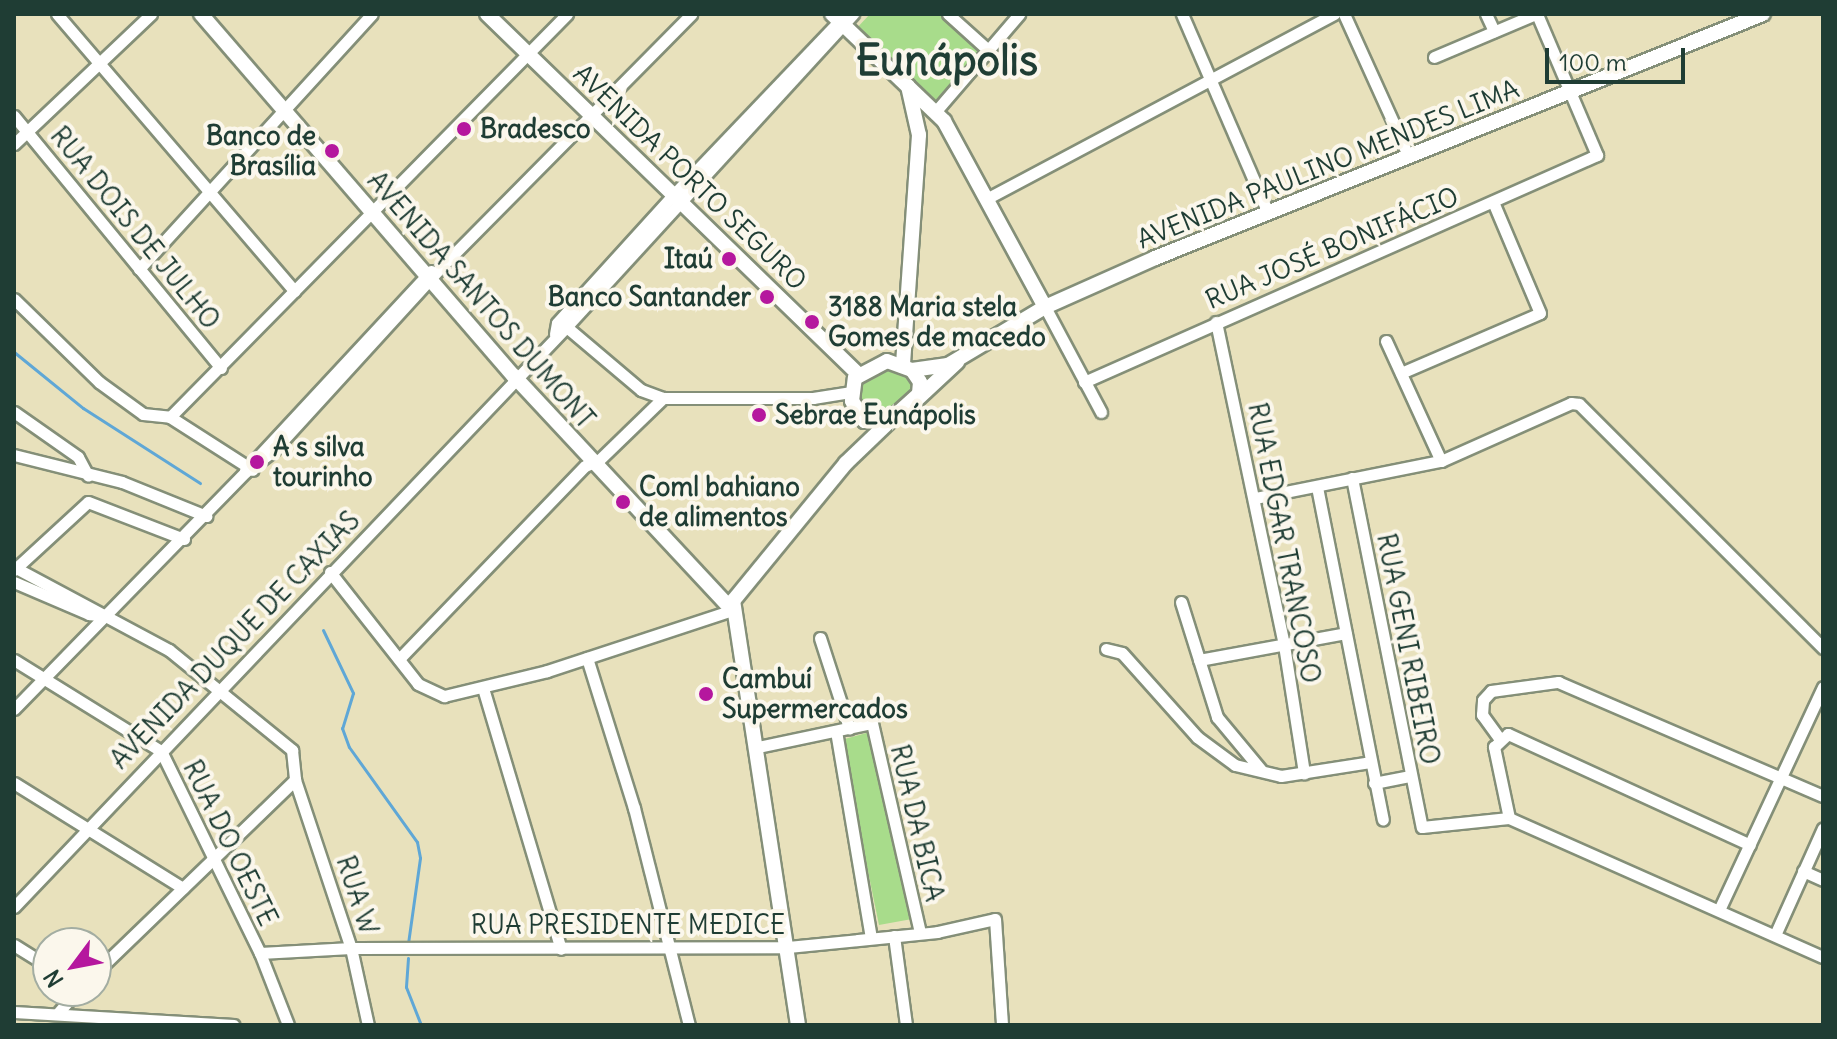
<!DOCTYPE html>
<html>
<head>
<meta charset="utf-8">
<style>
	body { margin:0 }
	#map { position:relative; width:1837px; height:1039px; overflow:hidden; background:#e8e1bc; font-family:Delius,sans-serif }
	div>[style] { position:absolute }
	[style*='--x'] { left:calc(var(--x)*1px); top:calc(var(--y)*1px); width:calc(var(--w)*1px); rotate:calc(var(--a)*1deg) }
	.green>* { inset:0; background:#a8dc8b }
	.stream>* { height:3px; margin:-1.5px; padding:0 1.5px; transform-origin:1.5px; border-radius:1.5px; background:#5fa7d6 }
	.roads { filter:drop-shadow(2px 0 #848f78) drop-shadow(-2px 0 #848f78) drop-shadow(0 2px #848f78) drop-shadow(0 -2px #848f78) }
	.minor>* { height:11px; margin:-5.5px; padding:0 5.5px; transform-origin:5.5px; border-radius:5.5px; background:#fff }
	.major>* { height:14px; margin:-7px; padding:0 7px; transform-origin:7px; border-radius:7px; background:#fff }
	.dots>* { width:22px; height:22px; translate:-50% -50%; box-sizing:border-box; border:4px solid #fbf7ec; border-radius:50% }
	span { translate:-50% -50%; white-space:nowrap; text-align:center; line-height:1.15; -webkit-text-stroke:8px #fbf7ec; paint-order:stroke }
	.poi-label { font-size:26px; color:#1f3d34; font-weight:700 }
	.left { translate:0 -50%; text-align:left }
	.right { translate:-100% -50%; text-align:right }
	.street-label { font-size:26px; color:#1f3d34 }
	.town-label { font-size:42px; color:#1f3d34; font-weight:700 }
	.frame { position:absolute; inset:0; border:16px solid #1f3d34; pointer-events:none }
	.north { position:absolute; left:32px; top:927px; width:80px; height:80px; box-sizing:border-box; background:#fbf7ec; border:2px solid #a3ada2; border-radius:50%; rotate:238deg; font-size:22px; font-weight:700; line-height:32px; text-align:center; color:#1f3d34 }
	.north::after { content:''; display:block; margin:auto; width:28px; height:36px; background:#b5179e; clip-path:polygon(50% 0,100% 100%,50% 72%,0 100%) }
	.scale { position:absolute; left:1545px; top:48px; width:140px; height:36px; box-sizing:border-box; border:4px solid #1f3d34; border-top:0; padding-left:10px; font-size:24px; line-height:28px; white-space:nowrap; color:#1f3d34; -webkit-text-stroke:6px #fbf7ec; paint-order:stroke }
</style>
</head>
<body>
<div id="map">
	<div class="green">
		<div style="clip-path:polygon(870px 14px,939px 14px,980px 51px,935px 101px,855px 30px)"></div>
		<div style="clip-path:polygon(877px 367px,900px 368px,914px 389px,909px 401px,869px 416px,856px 402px,860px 383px)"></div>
		<div style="clip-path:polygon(870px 732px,912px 919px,879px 925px,841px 740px)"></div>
	</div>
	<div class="stream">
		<div style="--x:14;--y:352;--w:89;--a:39.1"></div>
		<div style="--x:83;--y:408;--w:139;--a:32.7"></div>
		<div style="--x:323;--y:630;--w:70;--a:64.5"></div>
		<div style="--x:353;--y:693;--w:37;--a:107"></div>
		<div style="--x:342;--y:728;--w:20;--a:70"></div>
		<div style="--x:349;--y:747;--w:117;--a:54.4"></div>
		<div style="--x:417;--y:842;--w:16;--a:79"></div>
		<div style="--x:420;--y:858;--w:86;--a:98"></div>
		<div style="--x:408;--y:958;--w:29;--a:94"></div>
		<div style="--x:406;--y:987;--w:41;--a:68.5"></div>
	</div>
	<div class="roads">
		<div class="minor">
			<div style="--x:57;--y:14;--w:365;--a:49.4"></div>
			<div style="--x:948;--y:14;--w:54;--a:42"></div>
			<div style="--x:1182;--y:14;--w:217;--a:66.6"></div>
			<div style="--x:1344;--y:14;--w:155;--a:65.6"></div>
			<div style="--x:1486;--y:14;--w:19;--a:65"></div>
			<div style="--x:1434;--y:57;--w:111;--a:-22.9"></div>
			<div style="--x:936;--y:111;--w:128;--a:-49.4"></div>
			<div style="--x:14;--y:116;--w:326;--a:50.6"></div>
			<div style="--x:14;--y:144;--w:189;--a:-43.5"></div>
			<div style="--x:988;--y:198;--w:392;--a:-28"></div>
			<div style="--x:139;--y:269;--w:345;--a:-47.6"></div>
			<div style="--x:14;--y:299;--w:119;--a:44.3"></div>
			<div style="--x:99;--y:382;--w:54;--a:36"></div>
			<div style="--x:143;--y:414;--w:27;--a:6"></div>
			<div style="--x:170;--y:417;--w:98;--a:32.6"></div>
			<div style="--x:1045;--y:307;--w:119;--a:61.9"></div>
			<div style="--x:1216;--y:322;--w:330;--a:78.1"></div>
			<div style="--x:1284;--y:645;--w:130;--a:81.1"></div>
			<div style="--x:563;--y:324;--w:102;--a:40.2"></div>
			<div style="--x:641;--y:390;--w:23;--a:20"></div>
			<div style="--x:663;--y:398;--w:150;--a:0"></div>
			<div style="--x:813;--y:398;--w:39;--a:-9"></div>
			<div style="--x:555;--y:334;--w:11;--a:-80"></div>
			<div style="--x:557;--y:323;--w:176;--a:-47.8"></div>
			<div style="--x:675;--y:193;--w:245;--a:-46.3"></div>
			<div style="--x:1386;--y:341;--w:132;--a:65.4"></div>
			<div style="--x:1401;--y:373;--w:151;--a:-23.3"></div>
			<div style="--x:1540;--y:313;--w:121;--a:-112.9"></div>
			<div style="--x:1084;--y:382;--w:561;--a:-23.87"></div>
			<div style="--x:1597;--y:155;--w:153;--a:-113.1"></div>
			<div style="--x:14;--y:412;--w:78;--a:35.1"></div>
			<div style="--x:78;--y:457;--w:21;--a:62"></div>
			<div style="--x:170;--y:417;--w:566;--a:-45.43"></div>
			<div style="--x:14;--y:455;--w:111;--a:14"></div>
			<div style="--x:122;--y:482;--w:91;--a:22"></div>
			<div style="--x:245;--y:471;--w:273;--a:-47.1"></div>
			<div style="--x:245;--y:472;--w:36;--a:-37"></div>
			<div style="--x:274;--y:450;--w:251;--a:-47.6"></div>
			<div style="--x:443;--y:265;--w:353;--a:-45.3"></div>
			<div style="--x:1352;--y:478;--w:356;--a:78.7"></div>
			<div style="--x:1422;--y:827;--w:87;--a:-5.9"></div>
			<div style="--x:1509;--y:818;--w:343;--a:23.9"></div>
			<div style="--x:1317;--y:487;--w:339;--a:78.8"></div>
			<div style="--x:1255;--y:498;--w:190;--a:-11.3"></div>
			<div style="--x:1441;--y:461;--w:142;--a:-24"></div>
			<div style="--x:1571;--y:403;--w:8;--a:7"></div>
			<div style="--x:1579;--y:404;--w:345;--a:45"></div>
			<div style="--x:14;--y:567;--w:176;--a:28.2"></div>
			<div style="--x:169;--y:650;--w:159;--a:39.1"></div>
			<div style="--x:292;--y:750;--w:30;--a:84"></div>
			<div style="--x:295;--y:780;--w:177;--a:71.6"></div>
			<div style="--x:351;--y:948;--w:79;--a:77.6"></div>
			<div style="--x:14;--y:570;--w:100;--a:-42.6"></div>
			<div style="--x:88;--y:502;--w:103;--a:21.1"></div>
			<div style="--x:330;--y:572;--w:142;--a:51.8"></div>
			<div style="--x:418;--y:684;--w:29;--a:25"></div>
			<div style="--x:444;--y:696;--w:106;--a:-13.6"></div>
			<div style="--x:547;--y:671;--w:195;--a:-18.2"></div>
			<div style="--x:14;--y:582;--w:82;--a:23.1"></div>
			<div style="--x:89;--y:614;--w:16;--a:7"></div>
			<div style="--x:1181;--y:602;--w:121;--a:72.6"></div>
			<div style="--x:1217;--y:717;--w:69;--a:50.3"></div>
			<div style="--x:820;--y:638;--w:95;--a:72.1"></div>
			<div style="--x:1106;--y:649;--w:16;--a:14"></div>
			<div style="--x:1122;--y:653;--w:113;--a:48.2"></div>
			<div style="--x:1197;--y:737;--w:47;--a:36.4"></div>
			<div style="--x:1235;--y:765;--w:47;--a:13.4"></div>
			<div style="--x:1281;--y:776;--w:90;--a:-8.9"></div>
			<div style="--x:587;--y:658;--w:157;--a:72.6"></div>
			<div style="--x:634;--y:808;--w:224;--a:75.8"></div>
			<div style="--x:399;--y:659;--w:268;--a:-46.1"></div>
			<div style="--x:585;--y:466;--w:15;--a:-23"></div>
			<div style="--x:599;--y:460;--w:89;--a:-44.1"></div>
			<div style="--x:14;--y:660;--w:173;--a:31.8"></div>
			<div style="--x:161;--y:751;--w:225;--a:63.9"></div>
			<div style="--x:260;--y:953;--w:77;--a:68.7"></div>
			<div style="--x:1199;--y:660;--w:149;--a:-10.4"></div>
			<div style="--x:483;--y:688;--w:272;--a:73.4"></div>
			<div style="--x:14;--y:709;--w:331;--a:-45.7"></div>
			<div style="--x:836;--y:731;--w:210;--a:80.4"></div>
			<div style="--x:1499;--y:738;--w:29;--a:-126"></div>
			<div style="--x:1482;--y:715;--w:15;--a:-86"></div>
			<div style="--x:1483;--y:700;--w:12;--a:-48"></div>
			<div style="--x:1491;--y:691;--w:68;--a:-7.7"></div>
			<div style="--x:1558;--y:682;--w:288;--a:23.3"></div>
			<div style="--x:758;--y:747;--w:116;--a:-11.9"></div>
			<div style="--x:872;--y:723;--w:215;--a:77.1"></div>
			<div style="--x:14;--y:783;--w:199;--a:31.9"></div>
			<div style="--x:1374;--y:783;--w:37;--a:-11"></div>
			<div style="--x:1509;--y:818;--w:73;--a:-101.9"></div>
			<div style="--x:1494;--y:747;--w:19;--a:-43"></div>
			<div style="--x:1508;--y:734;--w:266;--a:24.6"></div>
			<div style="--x:1803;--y:871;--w:22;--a:24"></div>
			<div style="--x:14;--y:907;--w:804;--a:-46.41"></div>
			<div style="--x:568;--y:325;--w:422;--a:-47.5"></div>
			<div style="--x:1719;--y:910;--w:246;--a:-65"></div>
			<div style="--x:1775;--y:935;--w:117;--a:-65.8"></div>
			<div style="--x:894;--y:936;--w:90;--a:82.3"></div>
			<div style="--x:14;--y:945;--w:40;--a:32"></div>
			<div style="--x:260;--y:953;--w:91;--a:-3.1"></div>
			<div style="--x:351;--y:948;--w:437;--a:-0.1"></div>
			<div style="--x:788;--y:947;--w:150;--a:-5.7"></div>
			<div style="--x:937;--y:932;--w:59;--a:-12.6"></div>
			<div style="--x:995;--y:919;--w:106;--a:86.2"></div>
			<div style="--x:96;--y:972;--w:277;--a:-44"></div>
			<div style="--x:14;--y:1012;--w:220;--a:3.4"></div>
			<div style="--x:57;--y:1014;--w:30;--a:-49"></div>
		</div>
		<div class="major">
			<div style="--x:201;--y:14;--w:479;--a:49.2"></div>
			<div style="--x:514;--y:376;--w:320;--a:47"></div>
			<div style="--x:487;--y:14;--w:518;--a:44.14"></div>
			<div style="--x:832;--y:14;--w:155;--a:43.7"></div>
			<div style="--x:944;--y:121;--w:212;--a:61.5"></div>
			<div style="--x:887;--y:361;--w:27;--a:20"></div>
			<div style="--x:912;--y:370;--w:14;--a:56"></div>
			<div style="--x:920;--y:382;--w:12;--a:95"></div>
			<div style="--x:919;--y:394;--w:31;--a:138"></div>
			<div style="--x:896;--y:415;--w:32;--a:169"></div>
			<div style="--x:865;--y:421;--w:24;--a:-123"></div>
			<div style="--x:852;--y:401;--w:23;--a:-83"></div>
			<div style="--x:855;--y:378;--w:36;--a:-28"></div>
			<div style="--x:903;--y:364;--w:230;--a:-86"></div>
			<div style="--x:919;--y:135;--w:50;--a:-102.7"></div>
			<div style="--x:912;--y:370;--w:36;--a:-8"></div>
			<div style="--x:948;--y:365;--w:113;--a:-30.9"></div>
			<div style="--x:1045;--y:307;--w:120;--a:-24"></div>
			<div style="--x:1155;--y:258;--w:655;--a:-21.87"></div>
			<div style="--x:914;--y:402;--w:59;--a:-42.9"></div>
			<div style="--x:798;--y:1025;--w:429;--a:-98.7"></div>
			<div style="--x:733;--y:601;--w:178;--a:-50.7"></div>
			<div style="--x:846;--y:463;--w:69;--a:-43.8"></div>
		</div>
	</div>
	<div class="dots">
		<div style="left:464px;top:129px;background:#b5179e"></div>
		<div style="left:332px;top:151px;background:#b5179e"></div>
		<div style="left:729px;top:259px;background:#b5179e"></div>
		<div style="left:767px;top:297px;background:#b5179e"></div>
		<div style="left:812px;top:322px;background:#b5179e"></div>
		<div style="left:759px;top:415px;background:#b5179e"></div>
		<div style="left:257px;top:462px;background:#b5179e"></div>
		<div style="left:623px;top:502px;background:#b5179e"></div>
		<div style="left:706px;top:694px;background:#b5179e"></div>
	</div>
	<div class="poi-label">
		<span class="left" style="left:480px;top:129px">Bradesco</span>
		<span class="right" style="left:316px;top:151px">Banco de<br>Brasília</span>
		<span class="right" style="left:713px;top:259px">Itaú</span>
		<span class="right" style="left:751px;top:297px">Banco Santander</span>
		<span class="left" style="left:828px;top:322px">3188 Maria stela<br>Gomes de macedo</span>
		<span class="left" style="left:775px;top:415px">Sebrae Eunápolis</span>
		<span class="left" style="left:273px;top:462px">A s silva<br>tourinho</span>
		<span class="left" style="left:639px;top:502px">Coml bahiano<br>de alimentos</span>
		<span class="left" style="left:722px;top:694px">Cambuí<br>Supermercados</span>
	</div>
	<div class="street-label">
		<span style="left:1328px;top:164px;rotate:-22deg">AVENIDA PAULINO MENDES LIMA</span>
		<span style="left:690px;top:177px;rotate:44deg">AVENIDA PORTO SEGURO</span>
		<span style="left:135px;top:228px;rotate:51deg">RUA DOIS DE JULHO</span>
		<span style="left:1332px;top:248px;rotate:-23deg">RUA JOSÉ BONIFÁCIO</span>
		<span style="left:481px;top:300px;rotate:49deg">AVENIDA SANTOS DUMONT</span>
		<span style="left:1284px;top:543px;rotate:79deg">RUA EDGAR TRANCOSO</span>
		<span style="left:235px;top:640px;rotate:-46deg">AVENIDA DUQUE DE CAXIAS</span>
		<span style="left:1408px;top:649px;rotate:79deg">RUA GENI RIBEIRO</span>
		<span style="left:917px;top:823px;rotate:77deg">RUA DA BICA</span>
		<span style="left:230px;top:843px;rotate:64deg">RUA DO OESTE</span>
		<span style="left:357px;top:895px;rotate:72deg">RUA W</span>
		<span style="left:628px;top:925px">RUA PRESIDENTE MEDICE</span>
	</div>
	<div class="town-label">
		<span style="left:947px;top:60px">Eunápolis</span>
	</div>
	<div class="frame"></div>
	<div class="north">N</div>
	<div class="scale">100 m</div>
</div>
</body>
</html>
